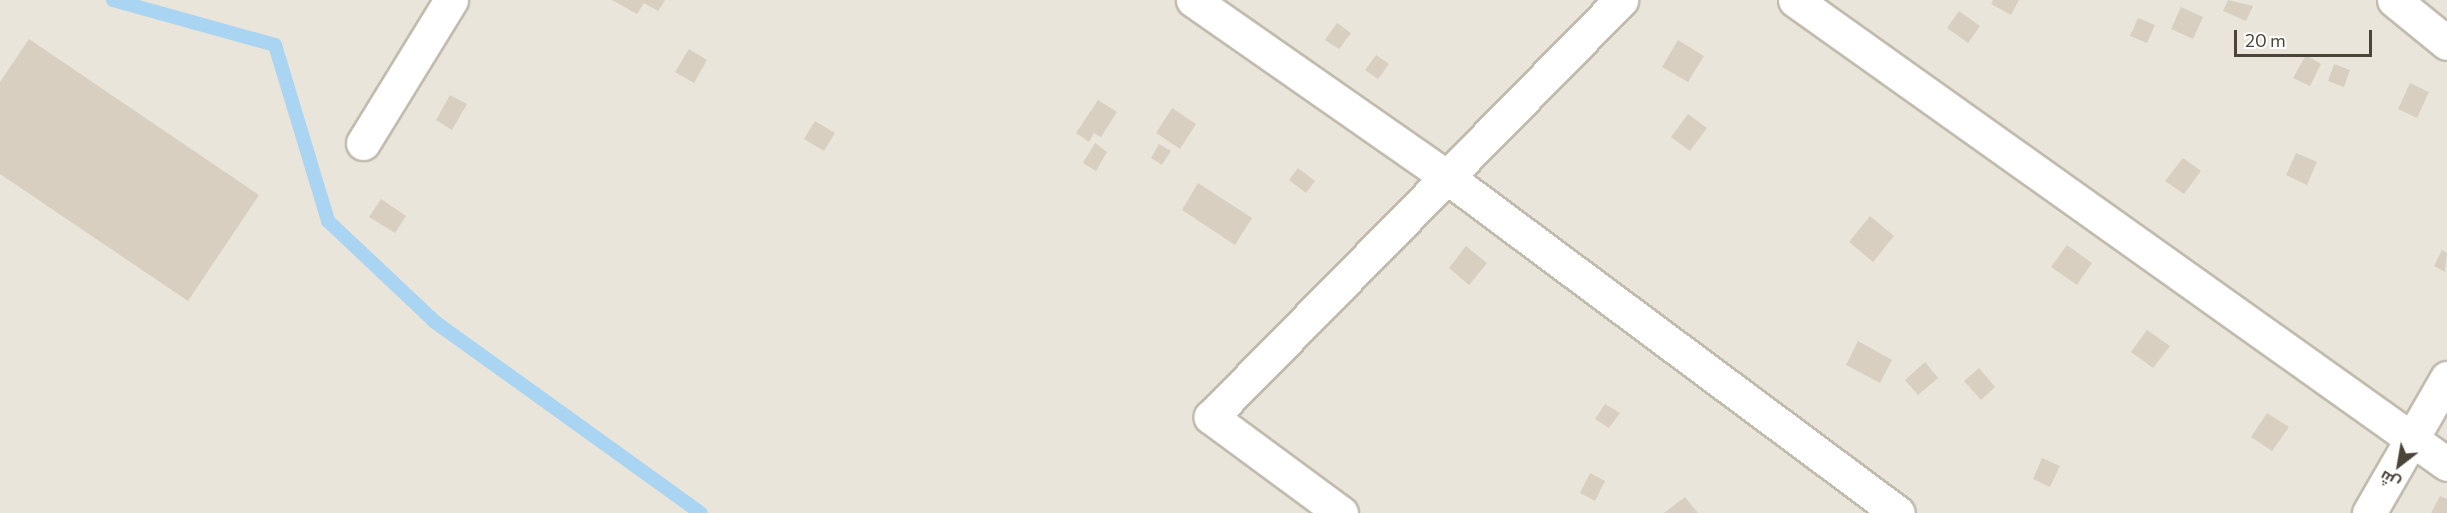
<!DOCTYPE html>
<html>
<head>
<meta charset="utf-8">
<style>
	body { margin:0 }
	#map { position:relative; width:2447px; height:513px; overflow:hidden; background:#f6f3ec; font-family:Commissioner,Cairo,sans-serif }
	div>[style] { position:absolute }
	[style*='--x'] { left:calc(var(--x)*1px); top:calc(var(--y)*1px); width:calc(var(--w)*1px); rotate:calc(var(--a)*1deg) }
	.residential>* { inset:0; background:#eae5da }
	.stream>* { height:14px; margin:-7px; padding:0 7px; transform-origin:7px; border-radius:7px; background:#a9d4f2 }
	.building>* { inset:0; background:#d8cfc1 }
	.roads { filter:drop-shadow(2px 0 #c2bbae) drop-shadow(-2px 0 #c2bbae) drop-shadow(0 2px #c2bbae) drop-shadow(0 -2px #c2bbae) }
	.street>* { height:33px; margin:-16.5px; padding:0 16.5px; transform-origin:16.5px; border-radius:16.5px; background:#fff }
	span { translate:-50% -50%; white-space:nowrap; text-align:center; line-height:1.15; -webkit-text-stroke:5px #fff; paint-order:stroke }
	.north { position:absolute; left:2369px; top:435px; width:60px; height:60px; -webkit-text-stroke:4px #fff; paint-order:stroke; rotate:211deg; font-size:16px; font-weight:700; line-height:24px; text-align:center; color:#4b4439 }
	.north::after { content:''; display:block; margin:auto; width:21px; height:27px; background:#4b4439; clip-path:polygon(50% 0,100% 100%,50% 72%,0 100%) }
	.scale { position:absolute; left:2234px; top:30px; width:138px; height:27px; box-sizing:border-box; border:3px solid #4b4439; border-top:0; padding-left:8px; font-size:18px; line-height:21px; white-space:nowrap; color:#4b4439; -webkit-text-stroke:4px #fff; paint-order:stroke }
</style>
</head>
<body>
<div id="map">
	<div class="residential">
		<div style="clip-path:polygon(0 0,2447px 0,2447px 513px,0 513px)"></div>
	</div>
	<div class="stream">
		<div style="--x:113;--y:0;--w:168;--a:15.5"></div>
		<div style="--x:275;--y:45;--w:184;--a:73.2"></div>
		<div style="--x:328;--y:221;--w:147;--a:43.3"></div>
		<div style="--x:435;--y:322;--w:327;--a:35.7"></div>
	</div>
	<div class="building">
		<div style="clip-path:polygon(612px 0,665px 0,658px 11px,644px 3px,637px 14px)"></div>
		<div style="clip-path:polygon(1993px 0,2019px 0,2011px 15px,1991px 4px)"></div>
		<div style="clip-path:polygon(2228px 0,2253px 6px,2246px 21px,2223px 11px)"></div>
		<div style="clip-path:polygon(2181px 7px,2203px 17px,2193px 39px,2171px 29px)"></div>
		<div style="clip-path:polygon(1959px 11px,1980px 26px,1968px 43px,1947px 28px)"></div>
		<div style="clip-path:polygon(2138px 18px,2155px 25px,2147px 43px,2130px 36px)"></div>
		<div style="clip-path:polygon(1337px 23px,1351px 33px,1339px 49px,1325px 40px)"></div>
		<div style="clip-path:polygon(29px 39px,259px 195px,188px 301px,0 174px,0 82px)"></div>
		<div style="clip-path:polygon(1678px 40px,1704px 56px,1688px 82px,1662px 67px)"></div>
		<div style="clip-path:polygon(689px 49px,707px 60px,694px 83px,675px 72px)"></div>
		<div style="clip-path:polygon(1376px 55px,1389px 64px,1378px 79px,1365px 70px)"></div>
		<div style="clip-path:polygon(2306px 55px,2321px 64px,2310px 86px,2293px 78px)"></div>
		<div style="clip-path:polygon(2334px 64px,2350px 70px,2344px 87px,2328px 81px)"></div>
		<div style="clip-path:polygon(2410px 83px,2429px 92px,2417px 118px,2398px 109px)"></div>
		<div style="clip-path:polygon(450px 95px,467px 104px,452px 130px,436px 120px)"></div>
		<div style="clip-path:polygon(1098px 100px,1117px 112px,1101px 137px,1094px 133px,1089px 142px,1076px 133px)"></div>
		<div style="clip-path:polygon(1172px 108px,1196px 124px,1180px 149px,1156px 133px)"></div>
		<div style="clip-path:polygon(1688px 114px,1707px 128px,1690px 151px,1671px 137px)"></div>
		<div style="clip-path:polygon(815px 121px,835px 133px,824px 151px,804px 139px)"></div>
		<div style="clip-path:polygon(1095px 143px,1107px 152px,1096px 171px,1083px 163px)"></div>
		<div style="clip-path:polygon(1159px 144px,1171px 151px,1162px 165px,1151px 158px)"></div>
		<div style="clip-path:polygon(2296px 153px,2317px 162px,2307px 185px,2286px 175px)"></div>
		<div style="clip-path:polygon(2183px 158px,2201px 171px,2184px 194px,2165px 181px)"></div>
		<div style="clip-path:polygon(1298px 168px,1315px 181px,1306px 193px,1289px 180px)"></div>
		<div style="clip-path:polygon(1198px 183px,1252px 218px,1235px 245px,1182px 210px)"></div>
		<div style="clip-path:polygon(381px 199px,406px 216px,395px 233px,369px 217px)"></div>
		<div style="clip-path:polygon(1870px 216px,1894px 236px,1873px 262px,1849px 242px)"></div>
		<div style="clip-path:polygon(2067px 245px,2092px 263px,2077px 285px,2051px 267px)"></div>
		<div style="clip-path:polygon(1466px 246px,1487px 263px,1469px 285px,1449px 268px)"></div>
		<div style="clip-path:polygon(2442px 250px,2447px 253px,2445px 272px,2434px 266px)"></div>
		<div style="clip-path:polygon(2147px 330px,2170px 346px,2153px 368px,2131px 352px)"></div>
		<div style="clip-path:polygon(1858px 341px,1892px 360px,1880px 383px,1846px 365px)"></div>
		<div style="clip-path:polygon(1925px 362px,1938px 378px,1918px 395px,1905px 380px)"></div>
		<div style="clip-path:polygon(1979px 368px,1995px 387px,1981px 400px,1964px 381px)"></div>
		<div style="clip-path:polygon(1605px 404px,1620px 413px,1609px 428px,1595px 419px)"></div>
		<div style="clip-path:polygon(2267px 413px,2289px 427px,2272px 451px,2251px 437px)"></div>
		<div style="clip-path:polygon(2042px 458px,2060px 466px,2050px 487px,2033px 479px)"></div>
		<div style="clip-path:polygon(1590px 473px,1605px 481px,1595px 501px,1580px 493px)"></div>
		<div style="clip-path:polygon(2440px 496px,2447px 499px,2447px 513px,2431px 513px)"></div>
		<div style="clip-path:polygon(1685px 497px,1698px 513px,1664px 513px)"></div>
	</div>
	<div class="roads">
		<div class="street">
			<div style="--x:1193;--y:0;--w:310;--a:34.9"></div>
			<div style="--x:1447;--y:177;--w:562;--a:36.69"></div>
			<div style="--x:1795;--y:0;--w:800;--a:35.44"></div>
			<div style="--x:2394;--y:0;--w:68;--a:39.1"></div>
			<div style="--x:363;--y:143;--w:168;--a:-58.4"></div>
			<div style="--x:1341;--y:513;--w:162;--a:-143.6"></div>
			<div style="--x:1211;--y:417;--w:585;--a:-45.48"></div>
			<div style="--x:2369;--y:513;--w:156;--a:-60"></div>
		</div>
	</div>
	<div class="north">ش</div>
	<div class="scale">20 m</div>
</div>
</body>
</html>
